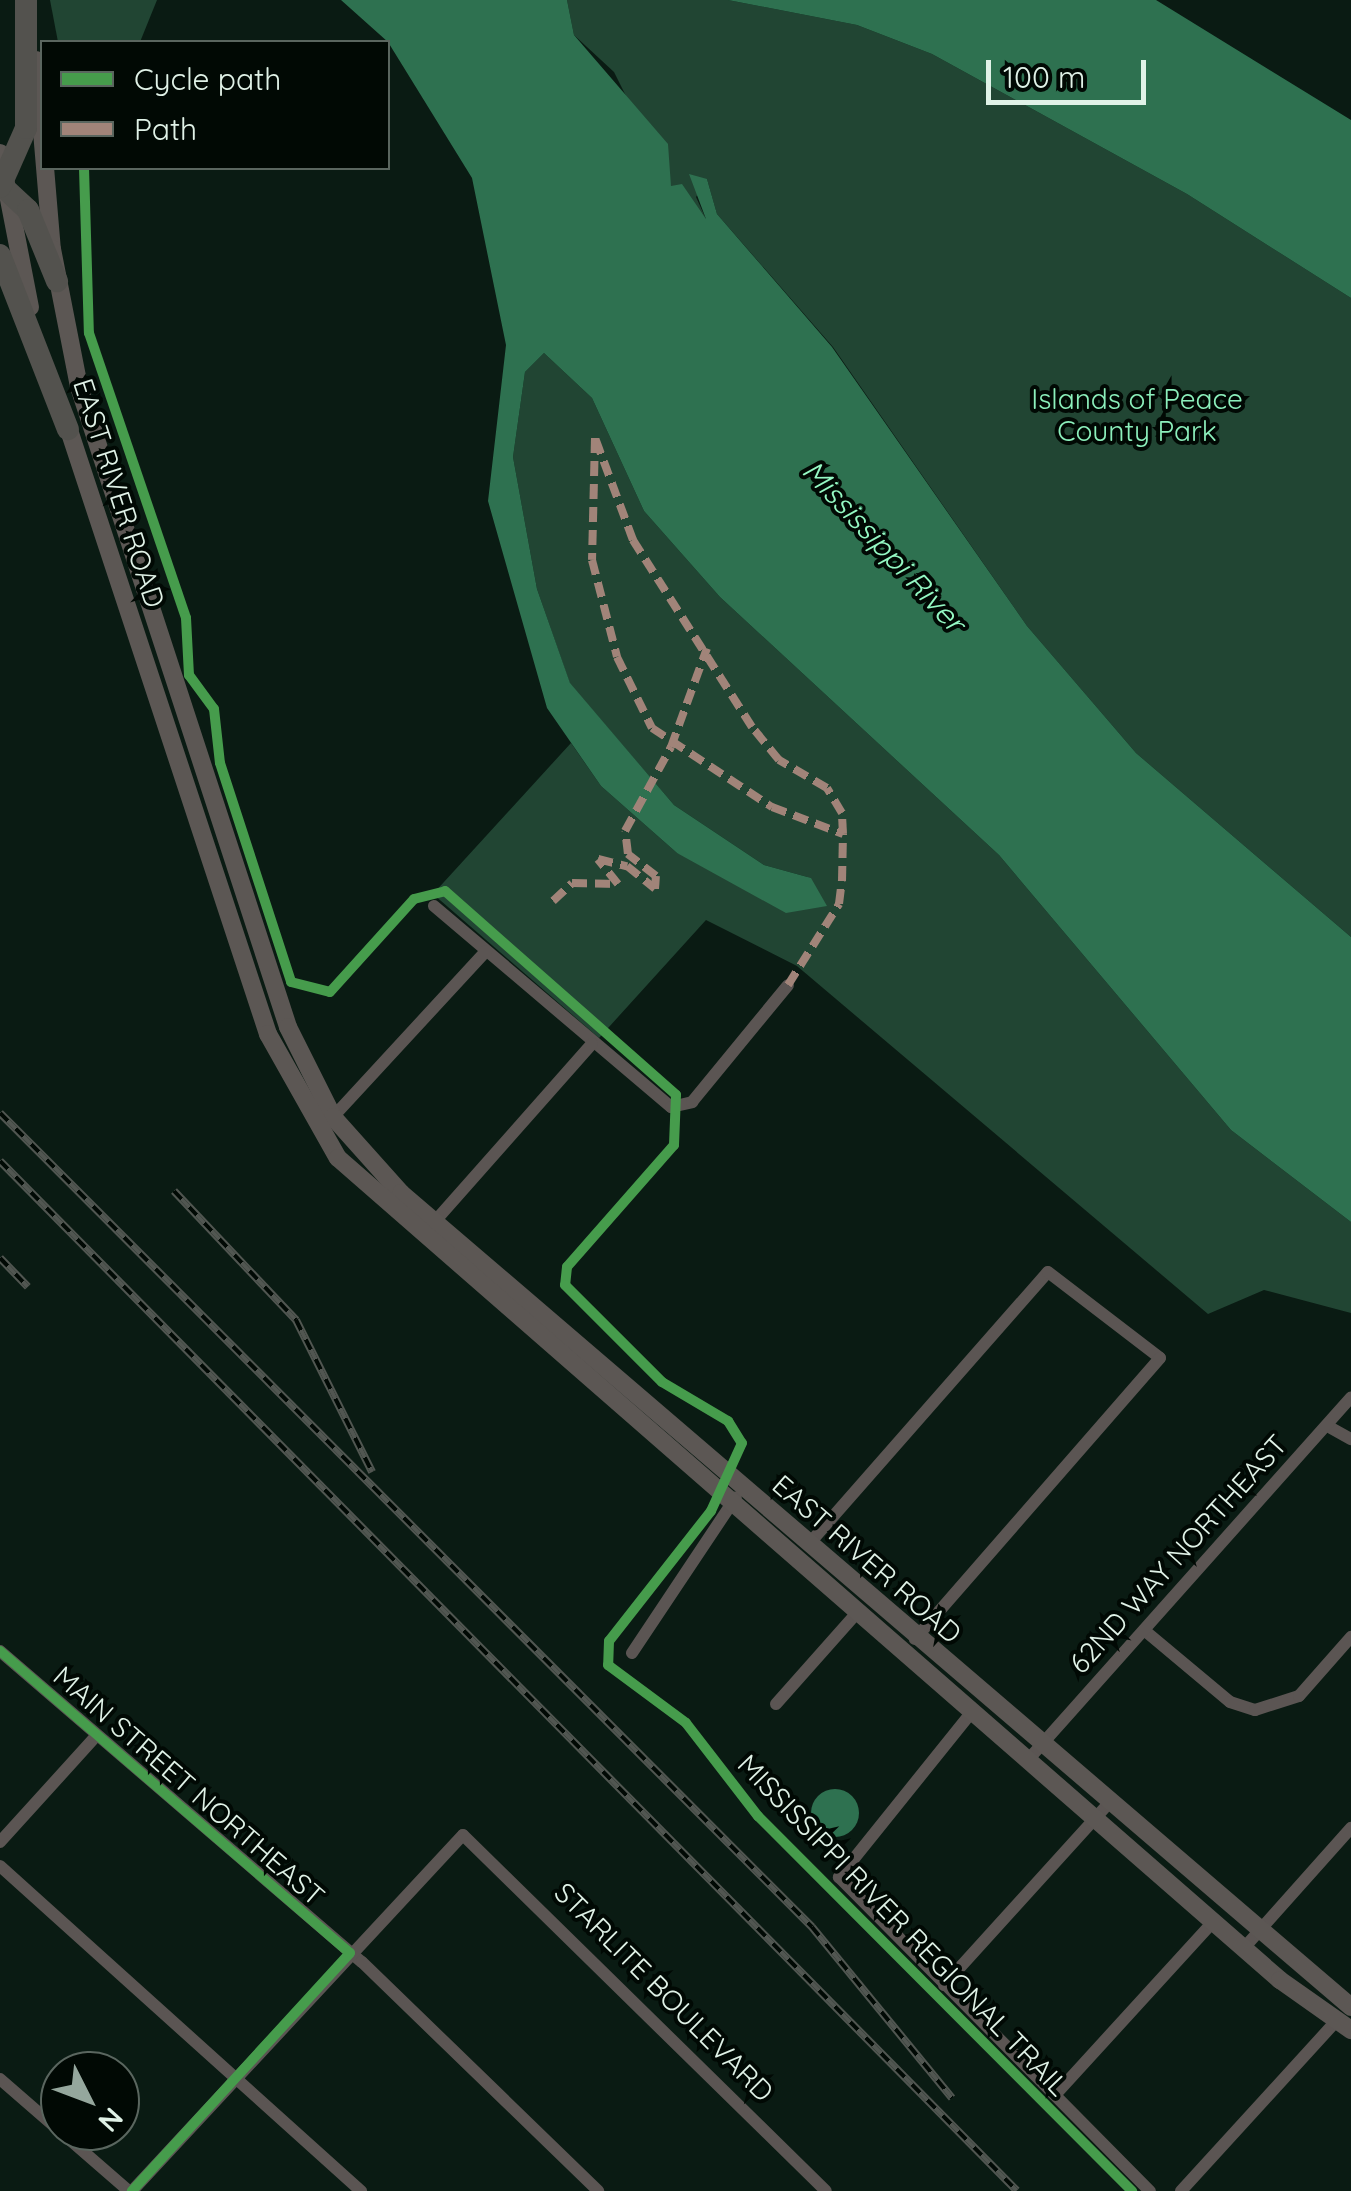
<!DOCTYPE html>
<html>
<head>
<meta charset="utf-8">
<style>
	body { margin:0 }
	#map { position:relative; width:1351px; height:2191px; overflow:hidden; background:#0a1b13; font-family:Quicksand,sans-serif }
	div>[style] { position:absolute }
	[style*='--x'] { left:calc(var(--x)*1px); top:calc(var(--y)*1px); width:calc(var(--w)*1px); rotate:calc(var(--a)*1deg) }
	.green>* { inset:0; background:#214533 }
	.water>* { inset:0; background:#2e7150 }
	.round { border-radius:50% }
	.minor>* { height:12px; margin:-6px; padding:0 6px; transform-origin:6px; border-radius:6px; background:#5b5553 }
	.secondary>* { height:18px; margin:-9px; padding:0 9px; transform-origin:9px; border-radius:9px; background:#5c5754 }
	.motorway>* { height:22px; margin:-11px; padding:0 11px; transform-origin:11px; border-radius:11px; background:#53524e }
	.rail>* { height:8px; margin-top:-4px; transform-origin:0; background:repeating-linear-gradient(90deg,#010904 0 11px,#515651 0 22px); box-sizing:border-box; border-block:2px solid #515651 }
	.quiet>* { height:8px; margin-top:-4px; transform-origin:0; background:repeating-linear-gradient(90deg,#a18479 0 15px,transparent 0 23px) }
	.cycleway>* { height:10px; margin:-5px; padding:0 5px; transform-origin:5px; border-radius:5px; background:#469c4c }
	span { translate:-50% -50%; white-space:nowrap; text-align:center; line-height:1.15; -webkit-text-stroke:8px #010904; paint-order:stroke }
	.park-label { font-size:28px; color:#8cf0bc }
	.street-label { font-size:28px; color:#e0f2e7 }
	.water-label { font-size:30px; color:#95f9c4; font-style:italic }
	.legend { position:absolute; left:40px; top:40px; width:350px; height:130px; box-sizing:border-box; background:#010904; border:2px solid #5a665f; margin:0; padding:12px 18px; list-style:none; font-size:30px; color:#e0f2e7 }
	.legend li { display:flex; align-items:center; gap:20px; height:50px }
	.legend b { width:50px; border:2px solid #5a665f }
	.north { position:absolute; left:40px; top:2051px; width:100px; height:100px; box-sizing:border-box; background:#010904; border:2px solid #5a665f; border-radius:50%; rotate:132deg; font-size:28px; font-weight:700; line-height:40px; text-align:center; color:#e0f2e7 }
	.north::after { content:''; display:block; margin:auto; width:35px; height:45px; background:#95a79d; clip-path:polygon(50% 0,100% 100%,50% 72%,0 100%) }
	.scale { position:absolute; left:986px; top:60px; width:160px; height:45px; box-sizing:border-box; border:5px solid #e0f2e7; border-top:0; padding-left:12px; font-size:30px; line-height:35px; white-space:nowrap; color:#e0f2e7; -webkit-text-stroke:8px #010904; paint-order:stroke }
</style>
</head>
<body>
<div id="map">
	<div class="green">
		<div style="clip-path:polygon(50px 0,157px 0,140px 42px,58px 42px)"></div>
		<div style="clip-path:polygon(567px 0,728px 0,857px 25px,932px 54px,1187px 194px,1351px 298px,1351px 937px,1136px 753px,1027px 626px,833px 347px,717px 214px,707px 179px,696px 197px,706px 219px,671px 186px,614px 72px,574px 35px)"></div>
		<div style="clip-path:polygon(544px 353px,592px 398px,644px 511px,720px 597px,999px 855px,1231px 1130px,1351px 1222px,1351px 1313px,1264px 1290px,1208px 1314px,797px 966px,706px 920px,599px 1038px,433px 894px,571px 743px,601px 786px,677px 853px,811px 878px,764px 865px,674px 805px,570px 684px,537px 589px,513px 457px,525px 372px)"></div>
	</div>
	<div class="water">
		<div style="clip-path:polygon(341px 0,567px 0,574px 35px,668px 144px,671px 186px,682px 184px,706px 219px,689px 174px,707px 179px,717px 214px,832px 347px,1027px 626px,1136px 753px,1351px 937px,1351px 1222px,1231px 1130px,999px 855px,720px 597px,644px 511px,592px 398px,544px 353px,525px 372px,513px 457px,537px 589px,570px 683px,674px 805px,764px 865px,811px 878px,827px 906px,786px 913px,677px 853px,601px 786px,547px 708px,488px 501px,506px 345px,472px 178px,388px 42px)"></div>
		<div style="clip-path:polygon(728px 0,1156px 0,1351px 120px,1351px 298px,1187px 194px,932px 54px,857px 25px)"></div>
		<div class="round" style="left:811px;top:1789px;width:48px;height:48px"></div>
	</div>
	<div class="minor">
		<div style="--x:434;--y:906;--w:311;--a:40.3"></div>
		<div style="--x:671;--y:1107;--w:22;--a:-13"></div>
		<div style="--x:692;--y:1102;--w:151;--a:-50.6"></div>
		<div style="--x:333;--y:1117;--w:226;--a:-47.3"></div>
		<div style="--x:429;--y:1228;--w:246;--a:-48.5"></div>
		<div style="--x:1331;--y:1428;--w:23;--a:29"></div>
		<div style="--x:808;--y:1545;--w:363;--a:-48.7"></div>
		<div style="--x:1048;--y:1272;--w:141;--a:37.5"></div>
		<div style="--x:1160;--y:1358;--w:373;--a:131.1"></div>
		<div style="--x:1144;--y:1630;--w:112;--a:39.9"></div>
		<div style="--x:1230;--y:1702;--w:26;--a:18"></div>
		<div style="--x:1255;--y:1710;--w:46;--a:-17.7"></div>
		<div style="--x:1299;--y:1696;--w:79;--a:-48.6"></div>
		<div style="--x:0;--y:1651;--w:477;--a:40.7"></div>
		<div style="--x:362;--y:1962;--w:329;--a:44.1"></div>
		<div style="--x:632;--y:1653;--w:187;--a:-56.3"></div>
		<div style="--x:776;--y:1704;--w:120;--a:-48.4"></div>
		<div style="--x:971;--y:1713;--w:211;--a:128.8"></div>
		<div style="--x:839;--y:1877;--w:442;--a:45.3"></div>
		<div style="--x:1027;--y:1761;--w:487;--a:-48.3"></div>
		<div style="--x:0;--y:1842;--w:144;--a:-47.8"></div>
		<div style="--x:0;--y:1866;--w:486;--a:42"></div>
		<div style="--x:1244;--y:1948;--w:161;--a:-48.3"></div>
		<div style="--x:944;--y:1985;--w:244;--a:-47.8"></div>
		<div style="--x:0;--y:2079;--w:171;--a:41"></div>
		<div style="--x:1055;--y:2095;--w:236;--a:-47.6"></div>
		<div style="--x:132;--y:2191;--w:486;--a:-47.1"></div>
		<div style="--x:463;--y:1835;--w:508;--a:44.44"></div>
		<div style="--x:1181;--y:2191;--w:230;--a:-47.6"></div>
	</div>
	<div class="secondary">
		<div style="--x:36;--y:60;--w:190;--a:85.2"></div>
		<div style="--x:52;--y:249;--w:141;--a:78.9"></div>
		<div style="--x:79;--y:387;--w:673;--a:71.91"></div>
		<div style="--x:288;--y:1027;--w:101;--a:63.4"></div>
		<div style="--x:333;--y:1117;--w:102;--a:48.2"></div>
		<div style="--x:401;--y:1193;--w:1251;--a:40.59"></div>
		<div style="--x:0;--y:153;--w:157;--a:79"></div>
		<div style="--x:65;--y:418;--w:649;--a:71.76"></div>
		<div style="--x:268;--y:1034;--w:142;--a:60.6"></div>
		<div style="--x:338;--y:1158;--w:1250;--a:41.11"></div>
		<div style="--x:1280;--y:1980;--w:87;--a:35.2"></div>
	</div>
	<div class="motorway">
		<div style="--x:0;--y:184;--w:38;--a:43"></div>
		<div style="--x:28;--y:210;--w:77;--a:67.8"></div>
		<div style="--x:0;--y:187;--w:64;--a:-66.2"></div>
		<div style="--x:26;--y:128;--w:128;--a:-90"></div>
		<div style="--x:0;--y:255;--w:187;--a:68.7"></div>
	</div>
	<div class="rail">
		<div style="--x:0;--y:1113;--w:1150;--a:45.07"></div>
		<div style="--x:812;--y:1927;--w:221;--a:50.7"></div>
		<div style="--x:0;--y:1161;--w:1447;--a:45.36"></div>
		<div style="--x:174;--y:1191;--w:178;--a:46.6"></div>
		<div style="--x:296;--y:1320;--w:170;--a:63.4"></div>
		<div style="--x:0;--y:1258;--w:40;--a:46"></div>
	</div>
	<div class="quiet">
		<div style="--x:553;--y:901;--w:26;--a:-43"></div>
		<div style="--x:572;--y:883;--w:46;--a:1.2"></div>
		<div style="--x:618;--y:884;--w:32;--a:-129"></div>
		<div style="--x:598;--y:859;--w:30;--a:14"></div>
		<div style="--x:627;--y:866;--w:36;--a:39"></div>
		<div style="--x:655;--y:889;--w:13;--a:-86"></div>
		<div style="--x:656;--y:876;--w:36;--a:-142"></div>
		<div style="--x:628;--y:854;--w:23;--a:-97"></div>
		<div style="--x:625;--y:831;--w:96;--a:-61.3"></div>
		<div style="--x:671;--y:747;--w:105;--a:-70"></div>
		<div style="--x:788;--y:985;--w:96;--a:-57.8"></div>
		<div style="--x:839;--y:904;--w:23;--a:-83"></div>
		<div style="--x:842;--y:881;--w:47;--a:-88.8"></div>
		<div style="--x:843;--y:834;--w:21;--a:-93"></div>
		<div style="--x:842;--y:813;--w:29;--a:-121"></div>
		<div style="--x:827;--y:788;--w:56;--a:-149.7"></div>
		<div style="--x:779;--y:760;--w:43;--a:-129.3"></div>
		<div style="--x:752;--y:727;--w:222;--a:-122.5"></div>
		<div style="--x:633;--y:540;--w:109;--a:-110.4"></div>
		<div style="--x:595;--y:438;--w:122;--a:91.4"></div>
		<div style="--x:592;--y:560;--w:100;--a:75.5"></div>
		<div style="--x:617;--y:657;--w:79;--a:63.8"></div>
		<div style="--x:652;--y:728;--w:144;--a:33.4"></div>
		<div style="--x:772;--y:807;--w:76;--a:20.8"></div>
	</div>
	<div class="cycleway">
		<div style="--x:84;--y:168;--w:165;--a:88.3"></div>
		<div style="--x:89;--y:333;--w:301;--a:71.2"></div>
		<div style="--x:186;--y:618;--w:57;--a:87"></div>
		<div style="--x:189;--y:675;--w:42;--a:53.7"></div>
		<div style="--x:214;--y:709;--w:54;--a:83.7"></div>
		<div style="--x:220;--y:763;--w:230;--a:72"></div>
		<div style="--x:291;--y:982;--w:40;--a:14.4"></div>
		<div style="--x:330;--y:992;--w:125;--a:-47.9"></div>
		<div style="--x:414;--y:899;--w:32;--a:-14"></div>
		<div style="--x:445;--y:891;--w:308;--a:41.4"></div>
		<div style="--x:676;--y:1095;--w:50;--a:92.3"></div>
		<div style="--x:674;--y:1145;--w:162;--a:131.3"></div>
		<div style="--x:567;--y:1267;--w:18;--a:96"></div>
		<div style="--x:565;--y:1285;--w:137;--a:45"></div>
		<div style="--x:662;--y:1382;--w:77;--a:30.6"></div>
		<div style="--x:728;--y:1421;--w:26;--a:58"></div>
		<div style="--x:742;--y:1443;--w:75;--a:114.5"></div>
		<div style="--x:711;--y:1511;--w:165;--a:128.1"></div>
		<div style="--x:609;--y:1641;--w:24;--a:92"></div>
		<div style="--x:608;--y:1665;--w:97;--a:36.6"></div>
		<div style="--x:686;--y:1723;--w:118;--a:52.3"></div>
		<div style="--x:758;--y:1816;--w:530;--a:45.08"></div>
		<div style="--x:0;--y:1651;--w:462;--a:40.8"></div>
		<div style="--x:350;--y:1953;--w:323;--a:132.5"></div>
	</div>
	<div class="park-label">
		<span style="left:1137px;top:415px">Islands of Peace<br>County Park</span>
	</div>
	<div class="street-label">
		<span style="left:119px;top:493px;rotate:72deg">EAST RIVER ROAD</span>
		<span style="left:1178px;top:1554px;rotate:-48deg">62ND WAY NORTHEAST</span>
		<span style="left:867px;top:1559px;rotate:41deg">EAST RIVER ROAD</span>
		<span style="left:189px;top:1786px;rotate:41deg">MAIN STREET NORTHEAST</span>
		<span style="left:903px;top:1925px;rotate:46deg">MISSISSIPPI RIVER REGIONAL TRAIL</span>
		<span style="left:664px;top:1992px;rotate:45deg">STARLITE BOULEVARD</span>
	</div>
	<div class="water-label">
		<span style="left:884px;top:546px;rotate:47deg">Mississippi River</span>
	</div>
	<ul class="legend">
	<li><b style="height:12px;background:#469c4c"></b>Cycle path</li>
	<li><b style="height:12px;background:#a18479"></b>Path</li>
	</ul>
	<div class="north">N</div>
	<div class="scale">100 m</div>
</div>
</body>
</html>
